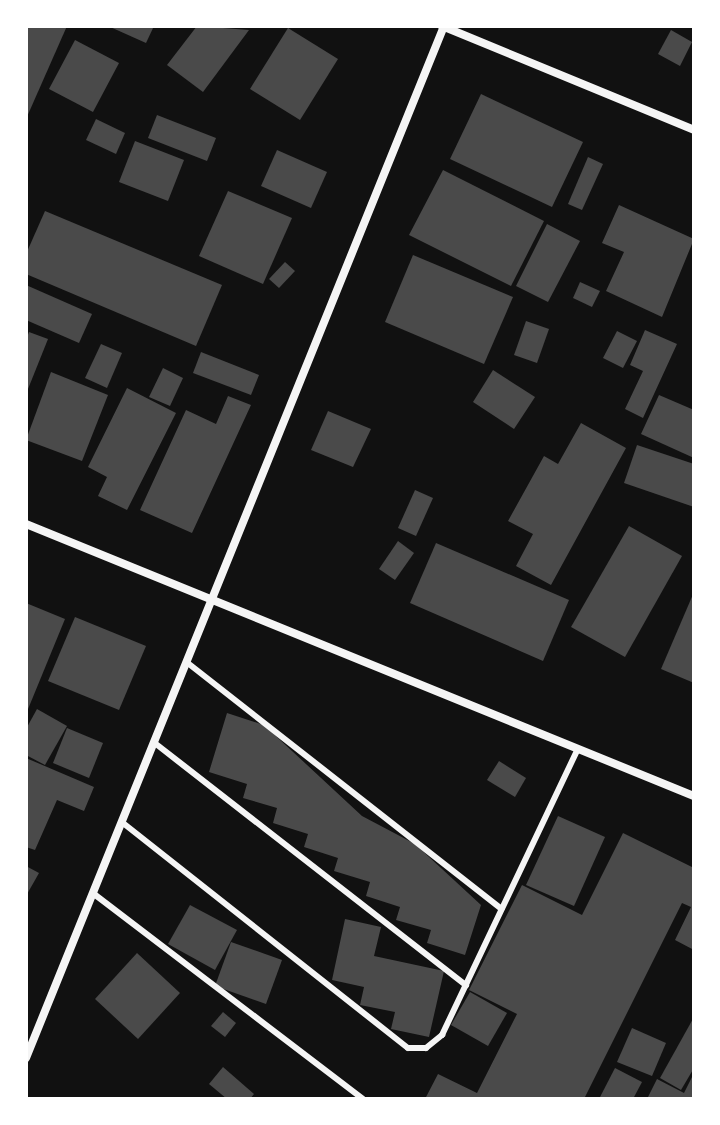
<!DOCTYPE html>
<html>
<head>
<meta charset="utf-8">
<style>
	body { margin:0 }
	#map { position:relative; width:720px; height:1125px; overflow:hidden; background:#111; font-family:"Space Grotesk",sans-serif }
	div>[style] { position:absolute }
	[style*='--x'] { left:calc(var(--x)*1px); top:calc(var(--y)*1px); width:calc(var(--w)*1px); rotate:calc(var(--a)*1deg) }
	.building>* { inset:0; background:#4a4a4a }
	.service>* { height:6px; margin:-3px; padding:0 3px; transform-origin:3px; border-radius:3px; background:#f5f5f5 }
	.minor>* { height:8px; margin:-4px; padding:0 4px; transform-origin:4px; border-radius:4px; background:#f5f5f5 }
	span { translate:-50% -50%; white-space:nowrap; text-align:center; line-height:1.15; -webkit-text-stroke:6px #fff; paint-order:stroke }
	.frame { position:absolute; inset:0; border:28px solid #fff; pointer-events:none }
</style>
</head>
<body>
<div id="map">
	<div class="building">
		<div style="clip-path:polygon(26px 26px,67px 26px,26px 119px)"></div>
		<div style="clip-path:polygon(108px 26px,154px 26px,146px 43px)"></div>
		<div style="clip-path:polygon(197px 26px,249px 30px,203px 92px,167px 65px)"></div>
		<div style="clip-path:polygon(288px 28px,338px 59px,300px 120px,250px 89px)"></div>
		<div style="clip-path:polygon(671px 30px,692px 42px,680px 66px,658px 54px)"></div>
		<div style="clip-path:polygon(75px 40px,119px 63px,93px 112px,49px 89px)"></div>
		<div style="clip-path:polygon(481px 94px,583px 142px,552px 207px,450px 159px)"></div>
		<div style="clip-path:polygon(157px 115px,216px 138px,207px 161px,148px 138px)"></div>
		<div style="clip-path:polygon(96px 119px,125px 133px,116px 154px,86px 140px)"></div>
		<div style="clip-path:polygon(135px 141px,184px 160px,168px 201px,119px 182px)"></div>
		<div style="clip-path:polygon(277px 150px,327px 172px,311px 208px,261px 186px)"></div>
		<div style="clip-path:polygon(588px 157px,603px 164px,582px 210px,568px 204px)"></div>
		<div style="clip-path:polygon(443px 170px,544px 221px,511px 286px,409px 235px)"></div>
		<div style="clip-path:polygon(228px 191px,292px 218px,263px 284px,199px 256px)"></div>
		<div style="clip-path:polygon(619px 205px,694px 239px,662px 317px,606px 291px,624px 252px,602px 243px)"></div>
		<div style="clip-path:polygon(45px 211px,222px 285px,196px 346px,26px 274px,26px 254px)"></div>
		<div style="clip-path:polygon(547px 224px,580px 241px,548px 302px,516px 286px)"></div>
		<div style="clip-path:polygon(413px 255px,513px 297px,484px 364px,385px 322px)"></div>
		<div style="clip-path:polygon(285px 262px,295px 271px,279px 288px,269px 279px)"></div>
		<div style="clip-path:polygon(580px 282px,600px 291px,592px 307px,573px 298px)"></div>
		<div style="clip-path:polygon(26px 285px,92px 314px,79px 343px,26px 320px)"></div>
		<div style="clip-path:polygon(526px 321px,549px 329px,537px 363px,514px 355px)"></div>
		<div style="clip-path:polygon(645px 330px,677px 344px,643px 418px,625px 409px,643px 371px,630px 365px)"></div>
		<div style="clip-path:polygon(617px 331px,637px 341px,623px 368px,603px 358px)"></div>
		<div style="clip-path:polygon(29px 332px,48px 339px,26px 394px,26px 340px)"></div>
		<div style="clip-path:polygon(101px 344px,122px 353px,107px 388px,85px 378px)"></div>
		<div style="clip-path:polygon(201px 352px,259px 375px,251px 395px,193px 373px)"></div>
		<div style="clip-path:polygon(163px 368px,183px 378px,170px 406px,149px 397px)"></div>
		<div style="clip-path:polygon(493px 370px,535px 397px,514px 429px,473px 402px)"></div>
		<div style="clip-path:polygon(51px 372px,108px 395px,82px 461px,26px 440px)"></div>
		<div style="clip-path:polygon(127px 388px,176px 413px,127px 510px,98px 496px,107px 477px,88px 467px)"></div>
		<div style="clip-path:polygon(659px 395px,694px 410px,694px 458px,641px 434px)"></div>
		<div style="clip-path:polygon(228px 396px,251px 405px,192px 533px,140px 510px,186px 410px,216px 424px)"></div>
		<div style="clip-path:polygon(328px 411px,371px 429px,353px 467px,311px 450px)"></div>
		<div style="clip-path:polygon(581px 423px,626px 448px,551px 585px,516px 566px,533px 534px,508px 521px,544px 456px,558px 464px)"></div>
		<div style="clip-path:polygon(637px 445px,694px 464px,694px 507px,624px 483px)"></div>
		<div style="clip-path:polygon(415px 490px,433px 498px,416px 536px,398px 528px)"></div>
		<div style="clip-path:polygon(629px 526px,682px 556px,625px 657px,571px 627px)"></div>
		<div style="clip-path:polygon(398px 541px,414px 553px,395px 580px,379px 569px)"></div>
		<div style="clip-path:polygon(436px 543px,569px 600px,543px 661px,410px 603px)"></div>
		<div style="clip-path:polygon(694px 592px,694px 683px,661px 669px)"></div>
		<div style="clip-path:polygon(26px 603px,65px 619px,26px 714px)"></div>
		<div style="clip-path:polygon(75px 617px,146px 646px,119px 710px,48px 681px)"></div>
		<div style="clip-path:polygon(37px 709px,67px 726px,45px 765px,26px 755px,26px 729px)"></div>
		<div style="clip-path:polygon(227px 713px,264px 725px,362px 816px,415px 844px,481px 905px,465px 955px,427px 943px,431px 930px,396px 920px,400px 907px,366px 896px,370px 882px,334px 871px,338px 858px,304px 847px,308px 834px,273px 823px,277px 808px,243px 798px,247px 784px,209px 772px)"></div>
		<div style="clip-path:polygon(67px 728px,103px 743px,89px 778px,53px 763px)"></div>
		<div style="clip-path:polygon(26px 758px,94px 787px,84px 811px,57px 800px,35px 850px,26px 847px)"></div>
		<div style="clip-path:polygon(499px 761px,526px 778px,515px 797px,487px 780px)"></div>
		<div style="clip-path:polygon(558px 816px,605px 837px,574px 906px,526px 885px)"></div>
		<div style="clip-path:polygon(623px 833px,694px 868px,694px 950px,675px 940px,691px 907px,682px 903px,584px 1099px,425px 1099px,438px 1074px,477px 1093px,517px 1014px,469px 990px,522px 885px,582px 915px)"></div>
		<div style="clip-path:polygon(26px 866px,39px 873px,26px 896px)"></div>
		<div style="clip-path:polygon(190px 905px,237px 930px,215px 970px,168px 944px)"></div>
		<div style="clip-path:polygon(345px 919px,381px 927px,374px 956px,444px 971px,429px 1037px,391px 1029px,395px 1012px,360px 1005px,364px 987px,332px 980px)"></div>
		<div style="clip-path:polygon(231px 942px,282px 960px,266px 1004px,215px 986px)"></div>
		<div style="clip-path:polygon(137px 953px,180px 993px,138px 1039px,95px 999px)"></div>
		<div style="clip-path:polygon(470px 992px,507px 1013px,488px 1046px,451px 1025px)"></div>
		<div style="clip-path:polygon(223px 1012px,236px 1023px,225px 1037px,211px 1026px)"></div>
		<div style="clip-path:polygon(694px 1017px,694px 1068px,681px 1090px,660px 1078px)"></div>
		<div style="clip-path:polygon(632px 1028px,666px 1043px,652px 1076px,617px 1062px)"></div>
		<div style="clip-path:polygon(223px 1067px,254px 1094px,250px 1099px,227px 1099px,209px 1084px)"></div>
		<div style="clip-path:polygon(615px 1068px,642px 1082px,633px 1099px,599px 1099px)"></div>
		<div style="clip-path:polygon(694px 1073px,694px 1099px,647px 1099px,657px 1079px,684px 1093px)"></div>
	</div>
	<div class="service">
		<div style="--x:189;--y:664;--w:397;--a:38.1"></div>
		<div style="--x:156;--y:744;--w:393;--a:37.9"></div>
		<div style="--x:123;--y:823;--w:363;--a:38.3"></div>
		<div style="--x:408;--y:1048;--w:18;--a:0"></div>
		<div style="--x:426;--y:1048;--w:21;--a:-39"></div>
		<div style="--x:442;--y:1035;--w:317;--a:-64.6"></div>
		<div style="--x:94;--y:894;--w:338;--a:37.3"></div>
	</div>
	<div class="minor">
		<div style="--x:442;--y:26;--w:273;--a:22.4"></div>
		<div style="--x:26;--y:524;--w:721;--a:22.16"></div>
		<div style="--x:26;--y:1058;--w:1113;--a:-67.95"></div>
	</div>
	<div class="frame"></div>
</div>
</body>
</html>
